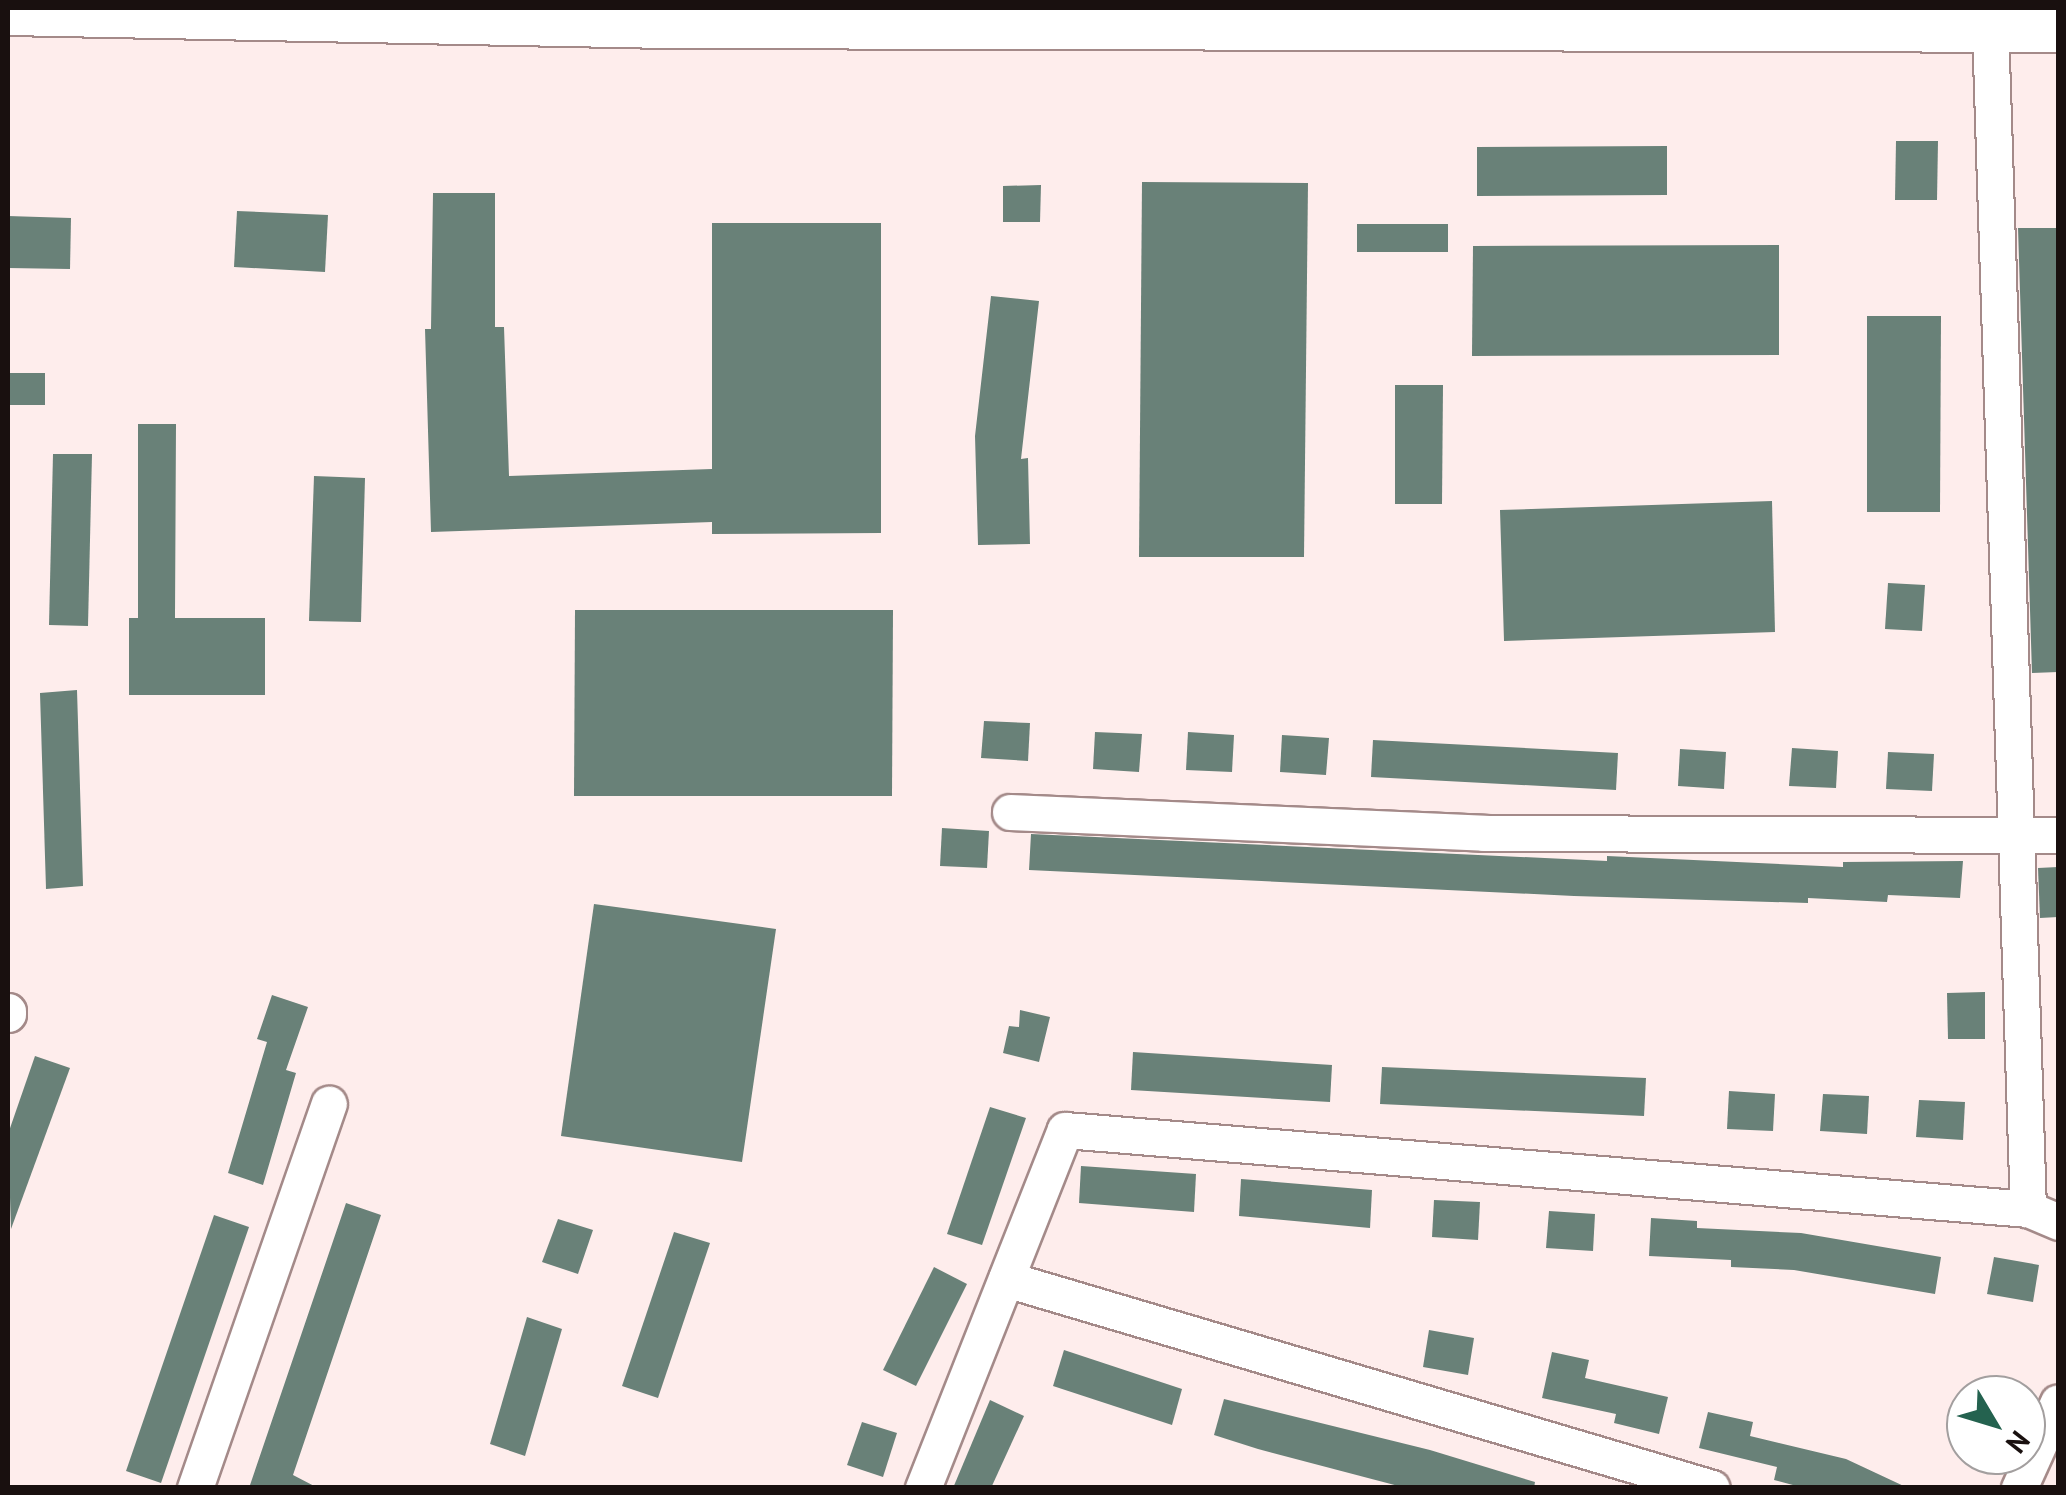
<!DOCTYPE html>
<html>
<head>
<meta charset="utf-8">
<style>
	body { margin:0 }
	#map { position:relative; width:2066px; height:1495px; overflow:hidden; background:#feedec; font-family:"PT Sans",sans-serif }
	div>[style] { position:absolute }
	[style*='--x'] { left:calc(var(--x)*1px); top:calc(var(--y)*1px); width:calc(var(--w)*1px); rotate:calc(var(--a)*1deg) }
	.building>* { inset:0; background:#698178 }
	.roads { filter:drop-shadow(2px 0 #a48a89) drop-shadow(-2px 0 #a48a89) drop-shadow(0 2px #a48a89) drop-shadow(0 -2px #a48a89) }
	.street>* { height:35px; margin:-17.5px; padding:0 17.5px; transform-origin:17.5px; border-radius:17.5px; background:#fff }
	.secondary>* { height:48px; margin:-24px; padding:0 24px; transform-origin:24px; border-radius:24px; background:#fff }
	span { translate:-50% -50%; white-space:nowrap; text-align:center; line-height:1.15; -webkit-text-stroke:9px #fff; paint-order:stroke }
	.frame { position:absolute; inset:0; border:10px solid #19100f; pointer-events:none }
	.north { position:absolute; left:1946px; top:1375px; width:100px; height:100px; box-sizing:border-box; background:#fff; border:2px solid #a39f9f; border-radius:50%; rotate:128deg; font-size:28px; font-weight:700; line-height:40px; text-align:center; color:#19100f }
	.north::after { content:''; display:block; margin:auto; width:35px; height:45px; background:#24624f; clip-path:polygon(50% 0,100% 100%,50% 72%,0 100%) }
</style>
</head>
<body>
<div id="map">
	<div class="building">
		<div style="clip-path:polygon(1896px 141px,1938px 141px,1937px 200px,1895px 200px)"></div>
		<div style="clip-path:polygon(1667px 146px,1667px 195px,1477px 196px,1477px 147px)"></div>
		<div style="clip-path:polygon(1142px 182px,1308px 183px,1304px 557px,1139px 557px)"></div>
		<div style="clip-path:polygon(1041px 185px,1040px 222px,1003px 222px,1003px 186px)"></div>
		<div style="clip-path:polygon(433px 193px,495px 193px,495px 327px,504px 327px,509px 476px,712px 469px,712px 223px,881px 223px,881px 533px,712px 534px,712px 522px,431px 532px,425px 329px,431px 329px)"></div>
		<div style="clip-path:polygon(237px 211px,328px 215px,325px 272px,234px 267px)"></div>
		<div style="clip-path:polygon(8px 216px,71px 218px,70px 269px,8px 268px)"></div>
		<div style="clip-path:polygon(1357px 224px,1448px 224px,1448px 252px,1357px 252px)"></div>
		<div style="clip-path:polygon(2018px 228px,2058px 228px,2058px 672px,2032px 673px)"></div>
		<div style="clip-path:polygon(1779px 245px,1779px 355px,1472px 356px,1473px 246px)"></div>
		<div style="clip-path:polygon(991px 296px,1039px 301px,1021px 459px,1028px 458px,1030px 544px,978px 545px,975px 436px)"></div>
		<div style="clip-path:polygon(1867px 316px,1941px 316px,1940px 512px,1867px 512px)"></div>
		<div style="clip-path:polygon(8px 373px,45px 373px,45px 405px,8px 405px)"></div>
		<div style="clip-path:polygon(1395px 385px,1443px 385px,1442px 504px,1395px 504px)"></div>
		<div style="clip-path:polygon(138px 424px,176px 424px,175px 618px,265px 618px,265px 695px,129px 695px,129px 618px,138px 618px)"></div>
		<div style="clip-path:polygon(53px 454px,92px 454px,88px 626px,49px 625px)"></div>
		<div style="clip-path:polygon(314px 476px,365px 478px,361px 622px,309px 621px)"></div>
		<div style="clip-path:polygon(1772px 501px,1775px 632px,1504px 641px,1500px 510px)"></div>
		<div style="clip-path:polygon(1888px 583px,1925px 585px,1922px 631px,1885px 629px)"></div>
		<div style="clip-path:polygon(575px 610px,893px 610px,892px 796px,574px 796px)"></div>
		<div style="clip-path:polygon(77px 690px,83px 886px,46px 889px,40px 693px)"></div>
		<div style="clip-path:polygon(984px 721px,1030px 723px,1028px 761px,981px 758px)"></div>
		<div style="clip-path:polygon(1095px 732px,1142px 734px,1139px 772px,1093px 769px)"></div>
		<div style="clip-path:polygon(1188px 732px,1234px 735px,1232px 772px,1186px 770px)"></div>
		<div style="clip-path:polygon(1282px 735px,1329px 738px,1326px 775px,1280px 772px)"></div>
		<div style="clip-path:polygon(1373px 740px,1618px 753px,1616px 790px,1371px 777px)"></div>
		<div style="clip-path:polygon(1792px 748px,1838px 751px,1836px 788px,1789px 786px)"></div>
		<div style="clip-path:polygon(1680px 749px,1726px 752px,1724px 789px,1678px 786px)"></div>
		<div style="clip-path:polygon(1888px 752px,1934px 754px,1932px 791px,1886px 789px)"></div>
		<div style="clip-path:polygon(942px 828px,989px 831px,987px 868px,940px 866px)"></div>
		<div style="clip-path:polygon(1031px 834px,1607px 861px,1607px 856px,1843px 867px,1843px 862px,1963px 861px,1960px 898px,1888px 895px,1887px 902px,1808px 898px,1808px 903px,1574px 896px,1029px 870px)"></div>
		<div style="clip-path:polygon(2058px 867px,2058px 917px,2040px 918px,2038px 868px)"></div>
		<div style="clip-path:polygon(594px 904px,776px 929px,742px 1162px,561px 1136px)"></div>
		<div style="clip-path:polygon(1985px 992px,1985px 1039px,1948px 1039px,1947px 993px)"></div>
		<div style="clip-path:polygon(272px 995px,308px 1007px,286px 1070px,296px 1073px,263px 1185px,228px 1173px,267px 1042px,257px 1039px)"></div>
		<div style="clip-path:polygon(1020px 1010px,1050px 1017px,1039px 1062px,1003px 1053px,1009px 1026px,1019px 1027px)"></div>
		<div style="clip-path:polygon(1133px 1052px,1332px 1065px,1330px 1102px,1131px 1090px)"></div>
		<div style="clip-path:polygon(35px 1056px,70px 1068px,11px 1229px,8px 1134px)"></div>
		<div style="clip-path:polygon(1382px 1067px,1646px 1078px,1644px 1116px,1380px 1104px)"></div>
		<div style="clip-path:polygon(1729px 1091px,1775px 1094px,1773px 1131px,1727px 1129px)"></div>
		<div style="clip-path:polygon(1823px 1094px,1869px 1096px,1867px 1134px,1820px 1131px)"></div>
		<div style="clip-path:polygon(1919px 1100px,1965px 1102px,1963px 1140px,1916px 1137px)"></div>
		<div style="clip-path:polygon(990px 1107px,1026px 1118px,982px 1245px,947px 1234px)"></div>
		<div style="clip-path:polygon(1081px 1166px,1196px 1174px,1194px 1212px,1079px 1203px)"></div>
		<div style="clip-path:polygon(1241px 1179px,1372px 1190px,1370px 1228px,1239px 1216px)"></div>
		<div style="clip-path:polygon(1434px 1200px,1480px 1202px,1478px 1240px,1432px 1237px)"></div>
		<div style="clip-path:polygon(346px 1203px,381px 1215px,293px 1475px,318px 1488px,249px 1488px)"></div>
		<div style="clip-path:polygon(1549px 1211px,1595px 1214px,1593px 1251px,1546px 1248px)"></div>
		<div style="clip-path:polygon(214px 1215px,249px 1227px,161px 1483px,126px 1471px)"></div>
		<div style="clip-path:polygon(1651px 1218px,1697px 1221px,1697px 1228px,1801px 1233px,1941px 1257px,1935px 1294px,1794px 1270px,1731px 1267px,1731px 1260px,1649px 1256px)"></div>
		<div style="clip-path:polygon(558px 1219px,593px 1230px,578px 1274px,542px 1262px)"></div>
		<div style="clip-path:polygon(674px 1232px,710px 1243px,658px 1398px,622px 1386px)"></div>
		<div style="clip-path:polygon(1994px 1257px,2039px 1265px,2033px 1302px,1987px 1294px)"></div>
		<div style="clip-path:polygon(934px 1267px,967px 1284px,916px 1386px,883px 1370px)"></div>
		<div style="clip-path:polygon(527px 1317px,562px 1329px,525px 1456px,490px 1444px)"></div>
		<div style="clip-path:polygon(1429px 1330px,1474px 1338px,1468px 1375px,1423px 1367px)"></div>
		<div style="clip-path:polygon(1064px 1350px,1182px 1389px,1172px 1425px,1053px 1386px)"></div>
		<div style="clip-path:polygon(1552px 1352px,1589px 1360px,1585px 1378px,1668px 1397px,1659px 1434px,1614px 1423px,1616px 1414px,1542px 1398px)"></div>
		<div style="clip-path:polygon(1224px 1399px,1430px 1450px,1535px 1482px,1534px 1488px,1406px 1488px,1258px 1449px,1214px 1435px)"></div>
		<div style="clip-path:polygon(990px 1400px,1024px 1416px,991px 1488px,953px 1488px)"></div>
		<div style="clip-path:polygon(1708px 1412px,1753px 1422px,1750px 1436px,1846px 1459px,1908px 1488px,1804px 1488px,1774px 1480px,1777px 1467px,1699px 1448px)"></div>
		<div style="clip-path:polygon(862px 1422px,897px 1433px,883px 1477px,847px 1465px)"></div>
	</div>
	<div class="roads">
		<div class="street">
			<div style="--x:1990;--y:27;--w:1183;--a:88.16"></div>
			<div style="--x:1010;--y:812;--w:474;--a:2.5"></div>
			<div style="--x:1484;--y:833;--w:574;--a:0.2"></div>
			<div style="--x:8;--y:1014;--w:3;--a:-90"></div>
			<div style="--x:1006;--y:1279;--w:736;--a:16.49"></div>
			<div style="--x:195;--y:1488;--w:407;--a:-70.8"></div>
			<div style="--x:923;--y:1488;--w:385;--a:-68.4"></div>
			<div style="--x:1065;--y:1130;--w:966;--a:4.69"></div>
			<div style="--x:2028;--y:1209;--w:33;--a:23"></div>
			<div style="--x:2019;--y:1488;--w:94;--a:-65.6"></div>
		</div>
		<div class="secondary">
			<div style="--x:8;--y:11;--w:660;--a:1.13"></div>
			<div style="--x:668;--y:24;--w:1390;--a:0.16"></div>
		</div>
	</div>
	<div class="frame"></div>
	<div class="north">N</div>
</div>
</body>
</html>
